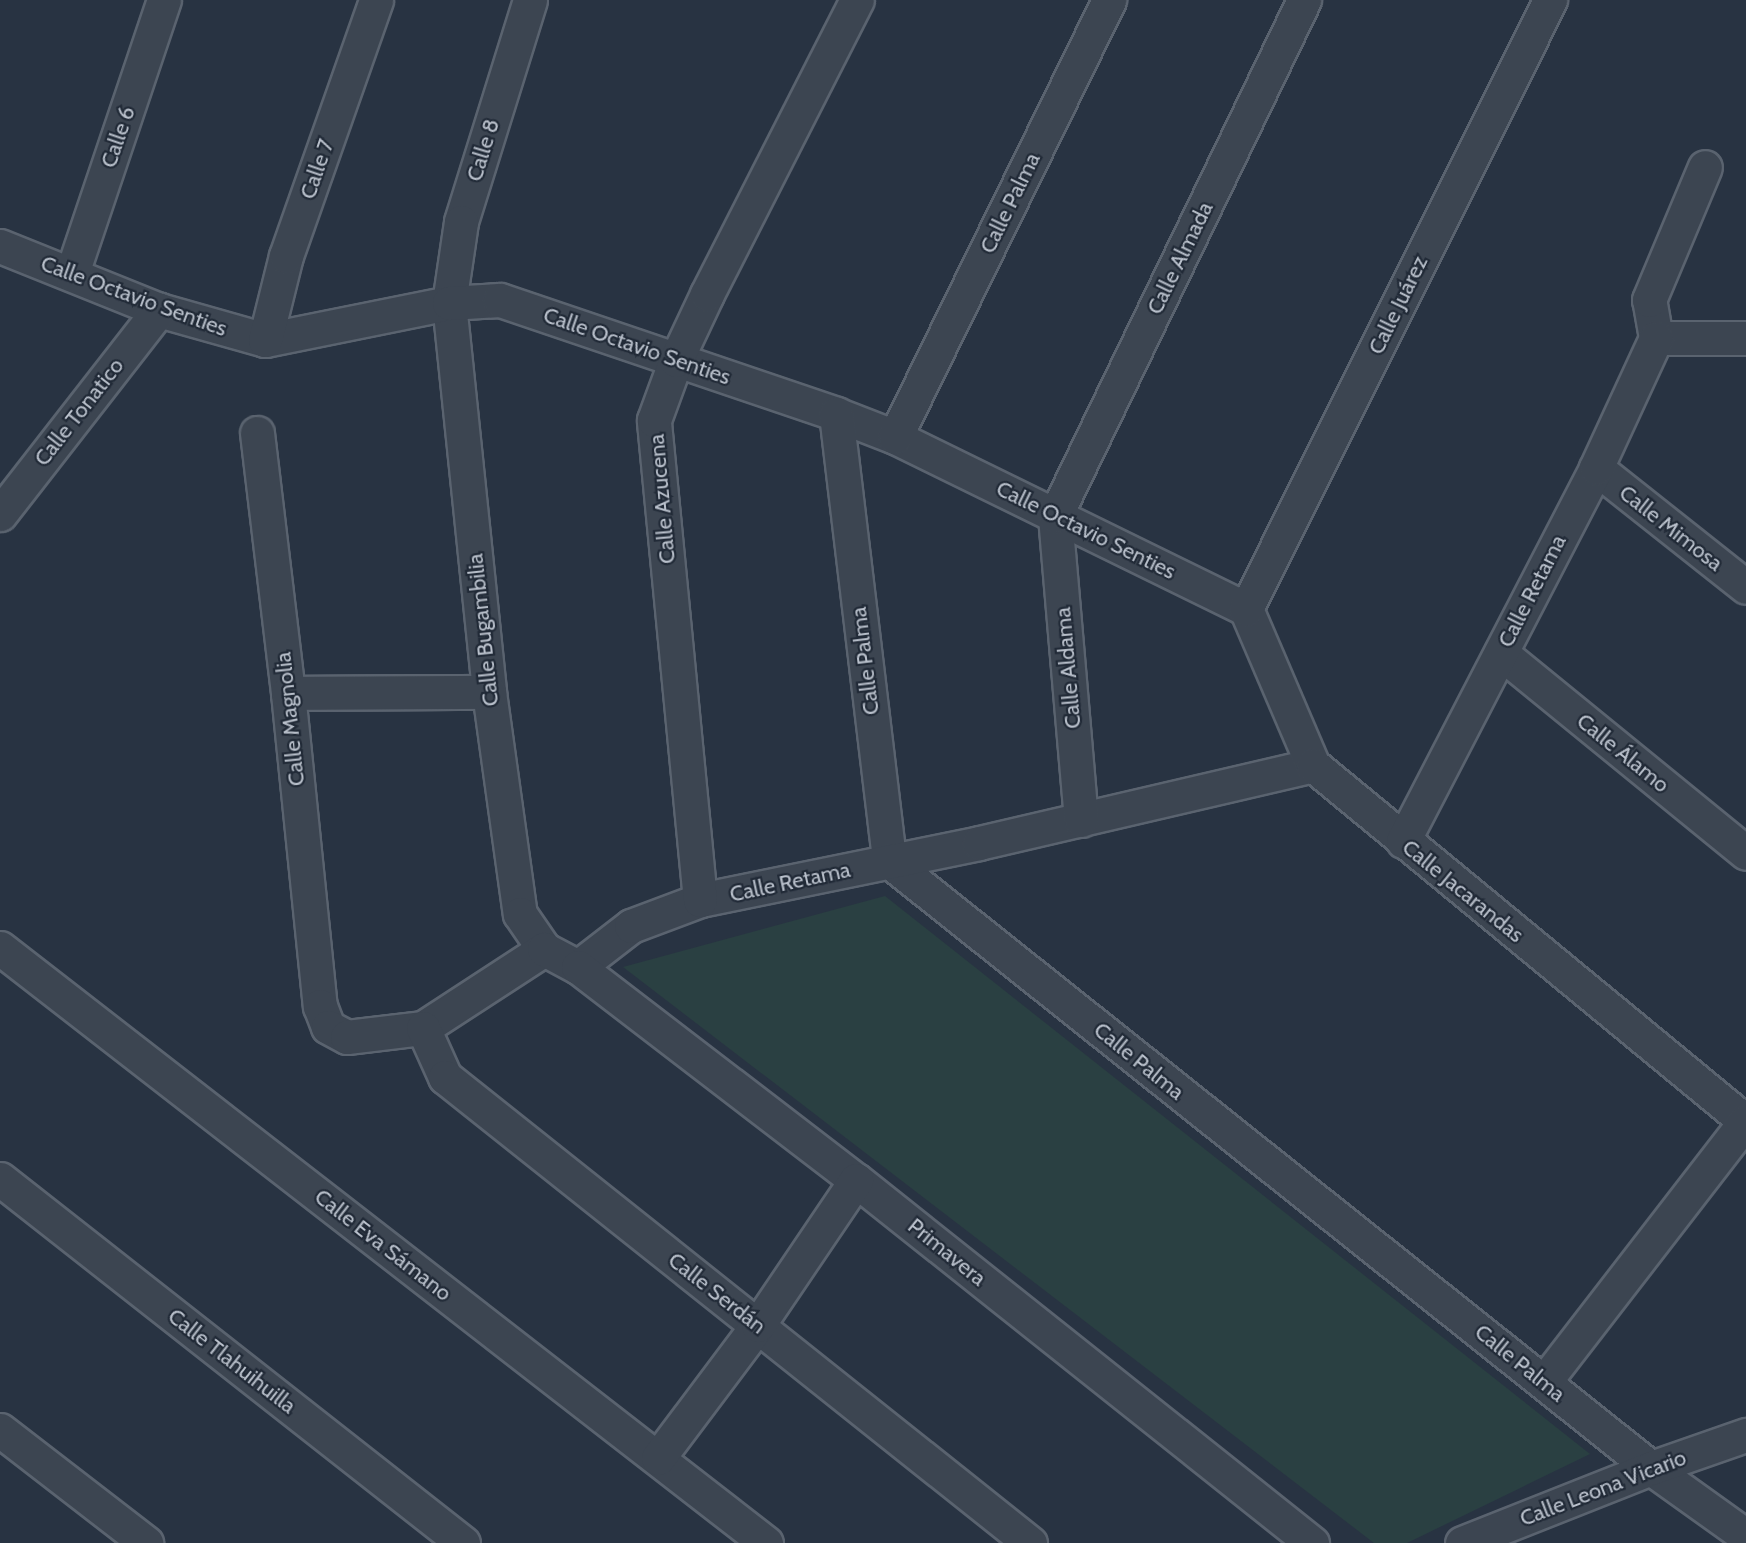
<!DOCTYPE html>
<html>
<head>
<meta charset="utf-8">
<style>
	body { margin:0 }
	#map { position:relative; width:1746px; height:1543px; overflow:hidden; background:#283342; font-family:Cabin,sans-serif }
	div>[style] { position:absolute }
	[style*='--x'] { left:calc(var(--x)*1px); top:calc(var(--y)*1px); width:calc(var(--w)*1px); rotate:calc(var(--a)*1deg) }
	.green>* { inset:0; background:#2a4042 }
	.roads { filter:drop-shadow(2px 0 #5a636f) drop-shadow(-2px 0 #5a636f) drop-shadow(0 2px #5a636f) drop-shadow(0 -2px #5a636f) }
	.minor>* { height:33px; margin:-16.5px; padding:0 16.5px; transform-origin:16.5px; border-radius:16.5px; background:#3c4551 }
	span { translate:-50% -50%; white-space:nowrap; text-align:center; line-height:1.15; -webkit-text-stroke:4.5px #212a37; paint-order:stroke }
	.street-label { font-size:22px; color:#b9c0cb }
</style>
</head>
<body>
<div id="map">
	<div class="green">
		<div style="clip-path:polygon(885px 896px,1590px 1454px,1407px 1543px,1374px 1543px,623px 967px)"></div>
	</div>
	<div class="roads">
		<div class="minor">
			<div style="--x:530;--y:0;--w:232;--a:107.3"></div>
			<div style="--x:461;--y:222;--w:82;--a:98.4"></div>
			<div style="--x:449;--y:303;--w:391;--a:84.1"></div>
			<div style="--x:489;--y:692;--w:224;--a:82.1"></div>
			<div style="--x:520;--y:914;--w:42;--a:55.6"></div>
			<div style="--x:0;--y:246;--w:171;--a:21.9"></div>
			<div style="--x:159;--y:310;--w:110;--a:15.8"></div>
			<div style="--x:265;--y:340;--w:188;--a:-11.4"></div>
			<div style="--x:449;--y:303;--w:51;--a:-3.4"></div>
			<div style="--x:500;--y:300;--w:355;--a:18.7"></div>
			<div style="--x:836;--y:414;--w:63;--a:21.3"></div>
			<div style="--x:895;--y:437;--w:391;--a:26.1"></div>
			<div style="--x:72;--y:273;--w:288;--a:-71.4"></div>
			<div style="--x:1656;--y:338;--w:39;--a:-100"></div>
			<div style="--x:1649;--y:300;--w:144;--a:-67.2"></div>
			<div style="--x:1656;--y:338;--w:90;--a:0"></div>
			<div style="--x:265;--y:340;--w:87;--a:-76"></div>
			<div style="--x:286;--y:256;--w:271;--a:-70.6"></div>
			<div style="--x:836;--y:414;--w:450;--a:83.2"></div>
			<div style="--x:889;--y:861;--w:974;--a:38.54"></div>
			<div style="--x:1651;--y:1468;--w:117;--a:35.6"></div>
			<div style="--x:257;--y:433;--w:262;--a:83.2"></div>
			<div style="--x:288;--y:693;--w:315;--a:84.2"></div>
			<div style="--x:320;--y:1006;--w:22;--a:69"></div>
			<div style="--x:328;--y:1027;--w:21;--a:28"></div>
			<div style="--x:347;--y:1037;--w:77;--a:-6.8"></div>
			<div style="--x:423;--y:1028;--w:145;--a:-33.1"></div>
			<div style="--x:544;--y:949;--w:38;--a:28"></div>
			<div style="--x:578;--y:967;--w:67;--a:-37.7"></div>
			<div style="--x:631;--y:926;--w:74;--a:-20.6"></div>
			<div style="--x:700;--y:900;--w:285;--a:-11.5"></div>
			<div style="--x:979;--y:843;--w:343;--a:-13.1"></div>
			<div style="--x:895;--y:437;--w:487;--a:-63.9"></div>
			<div style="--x:1596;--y:468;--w:191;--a:38.4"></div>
			<div style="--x:0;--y:514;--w:259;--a:-52.1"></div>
			<div style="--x:1246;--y:609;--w:170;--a:66.8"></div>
			<div style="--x:1313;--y:765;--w:561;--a:39.5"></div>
			<div style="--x:1246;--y:609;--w:681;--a:-63.47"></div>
			<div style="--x:1501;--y:653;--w:316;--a:39.2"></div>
			<div style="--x:288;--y:693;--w:201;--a:-0.3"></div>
			<div style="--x:1081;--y:820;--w:305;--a:-94.9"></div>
			<div style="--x:1055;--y:516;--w:573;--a:-64.24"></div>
			<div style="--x:1403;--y:841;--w:420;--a:-62.6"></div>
			<div style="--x:1596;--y:468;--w:143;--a:-65.2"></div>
			<div style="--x:700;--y:900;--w:482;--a:-95.5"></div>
			<div style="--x:654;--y:420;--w:64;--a:-69.9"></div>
			<div style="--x:676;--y:360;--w:73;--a:-64.8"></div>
			<div style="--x:707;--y:294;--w:330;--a:-63"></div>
			<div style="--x:0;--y:948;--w:970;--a:37.84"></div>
			<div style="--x:578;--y:967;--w:350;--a:37.5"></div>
			<div style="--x:856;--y:1180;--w:583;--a:38.52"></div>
			<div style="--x:423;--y:1028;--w:54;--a:65.8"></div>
			<div style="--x:445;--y:1077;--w:748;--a:38.54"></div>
			<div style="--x:0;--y:1179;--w:589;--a:38.17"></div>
			<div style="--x:1544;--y:1382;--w:330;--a:-52.3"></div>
			<div style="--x:0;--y:1430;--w:185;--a:37.7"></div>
			<div style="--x:658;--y:1458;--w:166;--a:-53.1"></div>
			<div style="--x:758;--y:1325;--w:175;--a:-55.9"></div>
			<div style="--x:1462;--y:1543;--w:203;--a:-21.6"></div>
			<div style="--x:1651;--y:1468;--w:101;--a:-19.2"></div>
		</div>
	</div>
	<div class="street-label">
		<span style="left:118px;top:137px;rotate:-71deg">Calle 6</span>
		<span style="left:483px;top:150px;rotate:-73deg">Calle 8</span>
		<span style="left:317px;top:169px;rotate:-71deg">Calle 7</span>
		<span style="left:1010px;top:203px;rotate:-64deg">Calle Palma</span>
		<span style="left:1180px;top:258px;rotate:-64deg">Calle Almada</span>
		<span style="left:134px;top:296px;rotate:20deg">Calle Octavio Senties</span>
		<span style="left:1398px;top:305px;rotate:-64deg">Calle Juárez</span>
		<span style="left:637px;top:346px;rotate:19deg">Calle Octavio Senties</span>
		<span style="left:79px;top:412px;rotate:-52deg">Calle Tonatico</span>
		<span style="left:662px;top:499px;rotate:-95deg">Calle Azucena</span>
		<span style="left:1671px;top:528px;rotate:38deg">Calle Mimosa</span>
		<span style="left:1086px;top:530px;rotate:26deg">Calle Octavio Senties</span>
		<span style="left:1532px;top:591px;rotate:-63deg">Calle Retama</span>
		<span style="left:483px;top:630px;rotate:-96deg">Calle Bugambilia</span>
		<span style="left:865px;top:661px;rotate:-97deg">Calle Palma</span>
		<span style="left:1068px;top:668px;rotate:-95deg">Calle Aldama</span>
		<span style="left:290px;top:719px;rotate:-96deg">Calle Magnolia</span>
		<span style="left:1623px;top:753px;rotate:39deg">Calle Álamo</span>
		<span style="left:790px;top:882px;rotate:-12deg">Calle Retama</span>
		<span style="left:1463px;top:891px;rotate:39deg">Calle Jacarandas</span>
		<span style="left:1139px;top:1061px;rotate:39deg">Calle Palma</span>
		<span style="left:383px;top:1245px;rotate:38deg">Calle Eva Sámano</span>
		<span style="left:947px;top:1252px;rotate:39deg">Primavera</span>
		<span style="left:717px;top:1293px;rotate:38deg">Calle Serdán</span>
		<span style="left:232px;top:1361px;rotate:38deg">Calle Tlahuihuilla</span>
		<span style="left:1520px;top:1363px;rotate:39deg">Calle Palma</span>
		<span style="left:1603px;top:1488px;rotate:-21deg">Calle Leona Vicario</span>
	</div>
</div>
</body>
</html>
